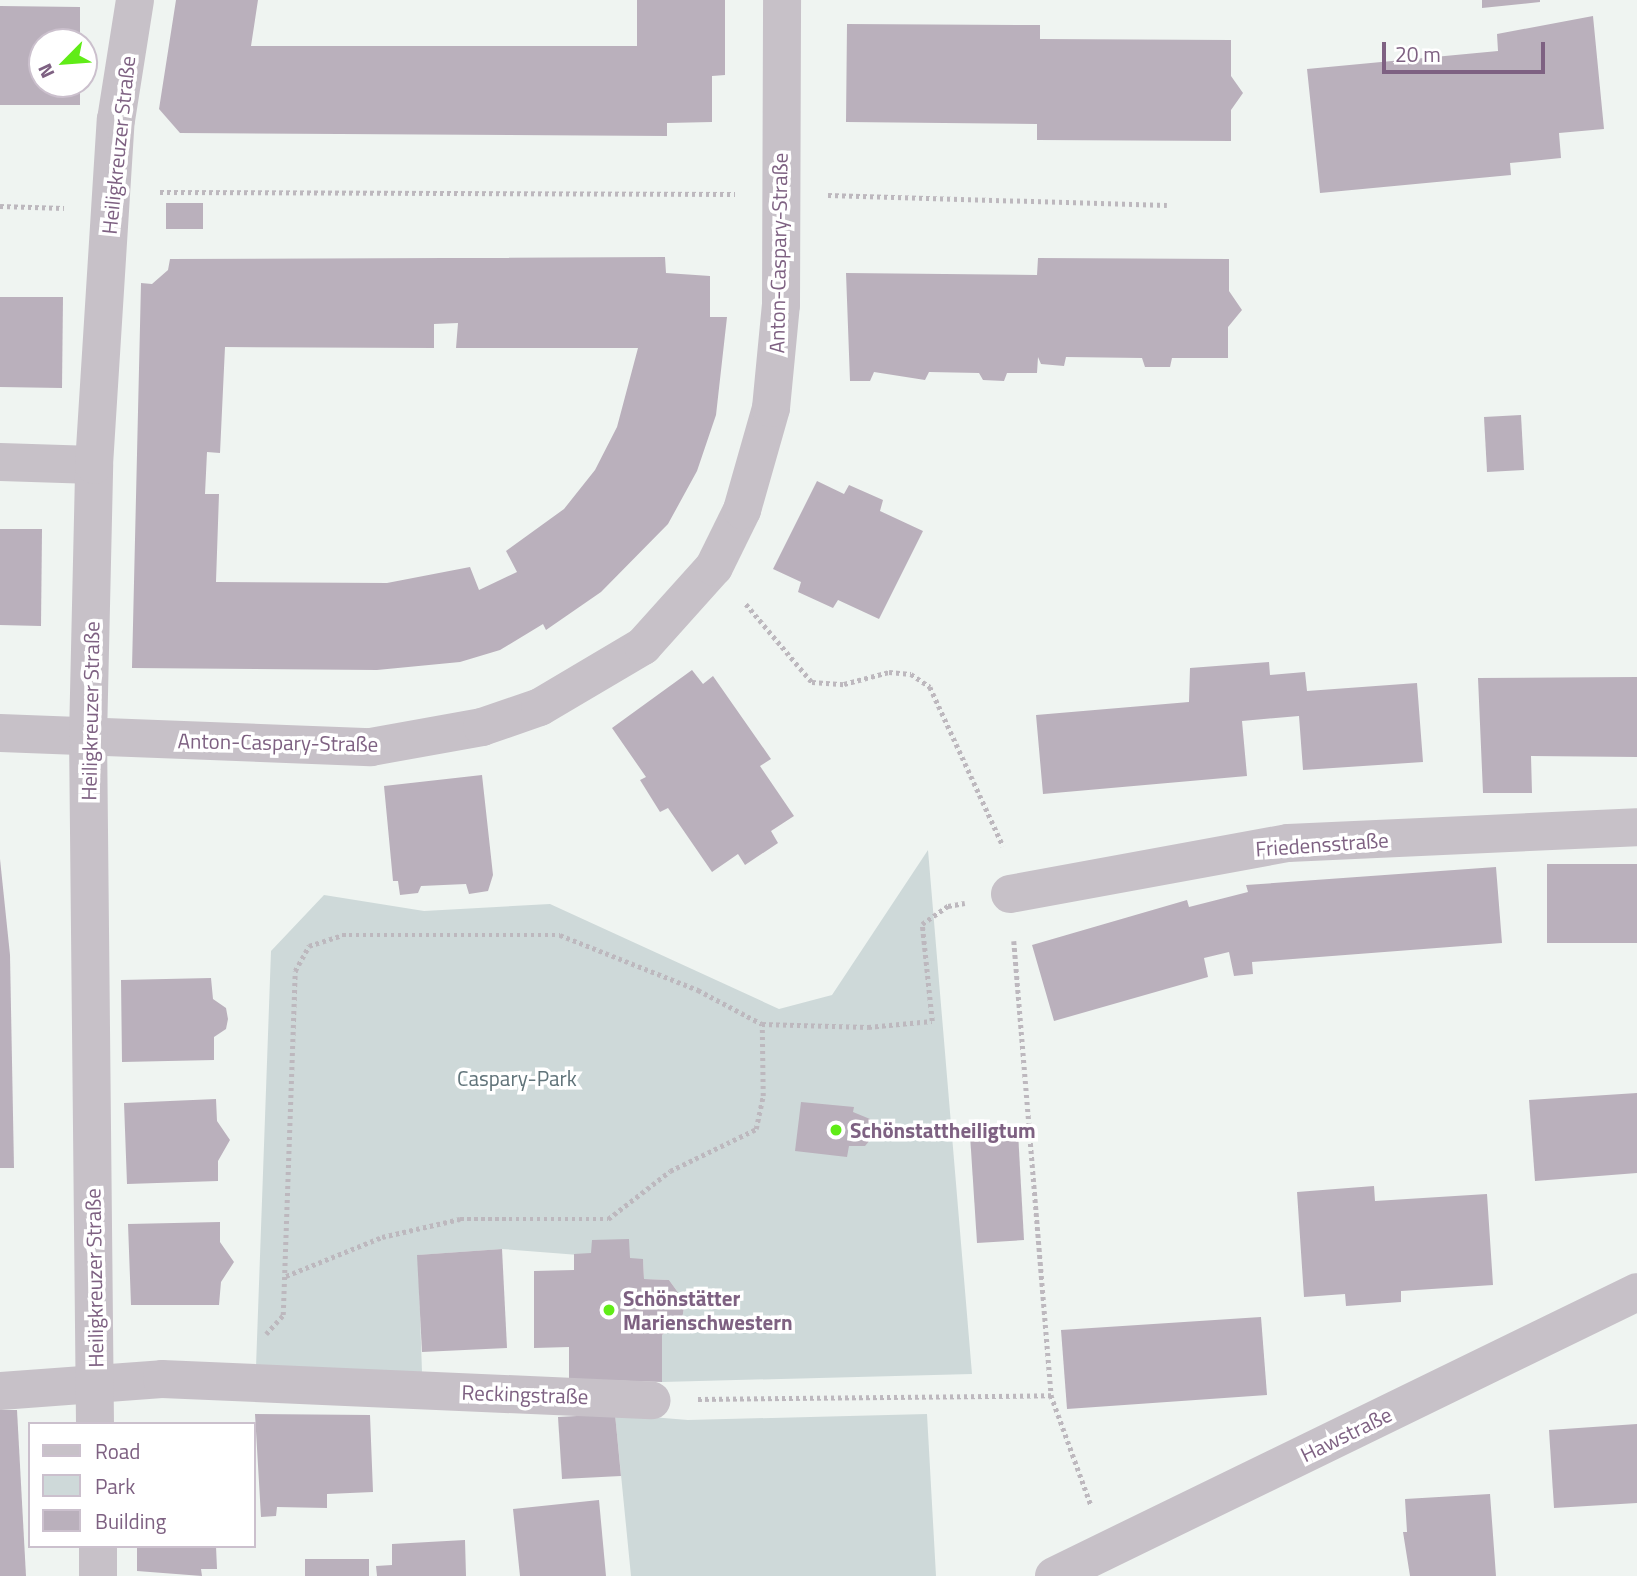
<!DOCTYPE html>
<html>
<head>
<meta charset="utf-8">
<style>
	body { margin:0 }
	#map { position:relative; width:1637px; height:1576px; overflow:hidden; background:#eff4f1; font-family:"Titillium Web",sans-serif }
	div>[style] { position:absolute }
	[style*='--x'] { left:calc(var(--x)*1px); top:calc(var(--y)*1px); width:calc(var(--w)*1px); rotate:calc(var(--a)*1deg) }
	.green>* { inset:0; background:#ced9d9 }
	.building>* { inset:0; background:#bab0bc }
	.path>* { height:4.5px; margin-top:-2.25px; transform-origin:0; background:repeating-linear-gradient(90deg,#bdb8be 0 3.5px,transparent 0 7px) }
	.minor>* { height:38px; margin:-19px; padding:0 19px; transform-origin:19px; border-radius:19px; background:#c7c1c8 }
	.dots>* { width:19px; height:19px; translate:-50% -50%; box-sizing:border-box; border:4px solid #fff; border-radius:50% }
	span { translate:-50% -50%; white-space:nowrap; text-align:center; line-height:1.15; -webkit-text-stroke:7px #fff; paint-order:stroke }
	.street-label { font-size:21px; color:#7e6182 }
	.park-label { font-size:21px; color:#607379 }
	.poi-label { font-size:21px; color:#7e6182; font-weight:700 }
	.left { translate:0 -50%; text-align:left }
	.legend { position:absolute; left:28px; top:1422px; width:228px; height:126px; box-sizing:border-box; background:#fff; border:2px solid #cbc0cd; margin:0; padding:9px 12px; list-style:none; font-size:21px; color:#7e6182 }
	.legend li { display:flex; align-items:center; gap:14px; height:35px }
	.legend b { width:35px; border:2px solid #cbc0cd }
	.north { position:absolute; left:28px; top:28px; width:70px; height:70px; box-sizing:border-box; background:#fff; border:2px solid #cbc0cd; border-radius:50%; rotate:245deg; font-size:19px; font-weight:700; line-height:28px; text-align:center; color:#7e6182 }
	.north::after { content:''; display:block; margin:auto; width:24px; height:32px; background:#60ec17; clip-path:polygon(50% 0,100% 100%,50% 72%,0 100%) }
	.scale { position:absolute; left:1382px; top:42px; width:163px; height:32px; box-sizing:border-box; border:4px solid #7e6182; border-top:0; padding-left:9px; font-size:21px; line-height:24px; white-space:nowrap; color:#7e6182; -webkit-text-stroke:5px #fff; paint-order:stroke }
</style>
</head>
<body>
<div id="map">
	<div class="green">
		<div style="clip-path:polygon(928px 850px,972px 1374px,662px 1382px,662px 1335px,682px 1319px,685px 1302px,669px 1280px,644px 1279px,643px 1260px,502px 1249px,418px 1255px,422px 1372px,256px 1367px,271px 951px,324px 895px,424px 911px,550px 904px,779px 1009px,832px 995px)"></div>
		<div style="clip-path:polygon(615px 1414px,688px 1420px,927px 1414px,936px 1576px,631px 1576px)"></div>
	</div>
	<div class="building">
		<div style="clip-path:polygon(176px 0,258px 0,251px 46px,637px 46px,637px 0,725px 0,725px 75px,712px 76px,712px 122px,667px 123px,667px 136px,180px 133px,159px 109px)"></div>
		<div style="clip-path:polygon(1482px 0,1540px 0,1540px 2px,1482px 8px)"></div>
		<div style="clip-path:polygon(0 6px,80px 7px,80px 42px,42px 42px,42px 84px,80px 84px,80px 105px,0 105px)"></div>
		<div style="clip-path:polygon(1593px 16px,1604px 129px,1559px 133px,1561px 158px,1510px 163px,1511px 175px,1320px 193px,1307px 69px,1498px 51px,1497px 34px)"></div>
		<div style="clip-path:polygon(847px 24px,1040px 25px,1040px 39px,1231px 40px,1231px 76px,1243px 93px,1231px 110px,1231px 141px,1037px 140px,1037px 124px,846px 122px)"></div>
		<div style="clip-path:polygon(166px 203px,203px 203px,203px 229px,166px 229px)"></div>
		<div style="clip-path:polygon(evenodd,665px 257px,666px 273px,710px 276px,710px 317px,727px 317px,716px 415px,697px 471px,668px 524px,601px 592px,546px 630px,543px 624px,500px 650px,460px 662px,377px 670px,132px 668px,141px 283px,152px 284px,168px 270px,170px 259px,665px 257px,458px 323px,456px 348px,638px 348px,617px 427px,595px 470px,564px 509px,506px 551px,517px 572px,479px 590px,470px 567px,387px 583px,216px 582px,219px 494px,205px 494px,207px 452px,220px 453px,225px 347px,434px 348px,434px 324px,458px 323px)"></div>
		<div style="clip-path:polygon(1038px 258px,1229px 259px,1229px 291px,1242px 310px,1228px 327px,1228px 358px,1172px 358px,1170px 367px,1145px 367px,1142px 358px,1066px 357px,1064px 366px,1041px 364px,1038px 357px,1037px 373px,1007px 373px,1004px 381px,983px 380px,979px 373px,929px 372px,925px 380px,874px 372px,870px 381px,850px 381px,846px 273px,1037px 275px)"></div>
		<div style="clip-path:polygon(0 297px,63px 297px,62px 388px,0 387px)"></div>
		<div style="clip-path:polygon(1521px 415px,1524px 470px,1487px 472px,1484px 417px)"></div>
		<div style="clip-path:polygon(817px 481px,844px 494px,849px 485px,883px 500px,880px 511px,923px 531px,879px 619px,838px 600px,833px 608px,798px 592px,801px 582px,773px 569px)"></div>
		<div style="clip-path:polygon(0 529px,42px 529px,41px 626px,0 625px)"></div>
		<div style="clip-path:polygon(1269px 662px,1270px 675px,1305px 672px,1307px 691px,1417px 683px,1423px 762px,1303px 770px,1299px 716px,1242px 721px,1247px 776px,1043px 794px,1036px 715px,1189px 702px,1190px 668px)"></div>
		<div style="clip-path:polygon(692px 670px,703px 684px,713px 676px,771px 759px,760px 766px,794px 816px,771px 831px,778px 843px,745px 865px,738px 854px,712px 872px,668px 808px,660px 812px,640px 780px,646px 777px,612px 728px)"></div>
		<div style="clip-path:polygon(1637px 677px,1637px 757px,1531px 756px,1532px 793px,1483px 793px,1478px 678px)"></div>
		<div style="clip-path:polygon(482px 775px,493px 875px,488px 891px,469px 894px,466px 884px,421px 886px,418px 893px,400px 895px,398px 881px,393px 881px,384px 786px)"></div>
		<div style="clip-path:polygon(0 859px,10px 955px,14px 1168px,0 1168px)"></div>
		<div style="clip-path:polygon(1547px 864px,1637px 864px,1637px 943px,1547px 943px)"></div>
		<div style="clip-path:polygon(1496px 867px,1502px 943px,1252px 962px,1253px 974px,1234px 976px,1229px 952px,1204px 958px,1208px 977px,1054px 1021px,1032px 945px,1187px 900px,1189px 907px,1248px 892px,1246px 885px)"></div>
		<div style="clip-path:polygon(211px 978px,213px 999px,226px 1008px,228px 1019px,226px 1029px,214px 1037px,214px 1060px,122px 1062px,121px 980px)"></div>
		<div style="clip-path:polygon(1637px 1093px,1637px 1173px,1535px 1181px,1529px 1100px)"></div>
		<div style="clip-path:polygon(216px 1099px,217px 1121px,230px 1140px,218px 1161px,218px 1181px,127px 1184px,124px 1103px)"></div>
		<div style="clip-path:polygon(801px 1102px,854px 1107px,853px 1112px,870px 1119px,875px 1134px,865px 1146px,849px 1146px,847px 1157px,795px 1151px)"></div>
		<div style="clip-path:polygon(1018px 1132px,1024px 1240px,977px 1243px,970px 1135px)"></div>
		<div style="clip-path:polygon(1374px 1186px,1375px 1201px,1487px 1194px,1493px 1285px,1401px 1291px,1401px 1302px,1346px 1306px,1345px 1294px,1304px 1297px,1297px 1192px)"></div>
		<div style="clip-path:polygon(220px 1222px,220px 1242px,234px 1262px,221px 1282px,219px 1305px,131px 1305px,128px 1224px)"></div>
		<div style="clip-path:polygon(629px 1239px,630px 1258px,643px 1259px,644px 1279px,669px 1280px,685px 1302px,682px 1319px,662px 1335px,662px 1382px,569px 1379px,569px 1347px,534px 1348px,534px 1271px,574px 1270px,574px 1254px,591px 1253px,592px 1240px)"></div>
		<div style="clip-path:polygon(502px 1249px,507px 1348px,422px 1352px,417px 1255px)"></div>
		<div style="clip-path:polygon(1261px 1317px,1267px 1395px,1067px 1409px,1061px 1330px)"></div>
		<div style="clip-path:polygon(0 1410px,17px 1410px,26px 1576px,0 1576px)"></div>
		<div style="clip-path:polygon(255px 1414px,370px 1415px,373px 1492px,327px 1494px,327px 1508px,277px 1507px,276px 1516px,261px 1517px)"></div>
		<div style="clip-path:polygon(615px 1414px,621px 1476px,562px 1479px,558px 1417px)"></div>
		<div style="clip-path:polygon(1637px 1424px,1637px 1503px,1554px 1508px,1549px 1430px)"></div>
		<div style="clip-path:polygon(1490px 1494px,1496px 1576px,1410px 1576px,1403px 1532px,1407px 1532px,1405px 1499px)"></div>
		<div style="clip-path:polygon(599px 1500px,606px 1576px,520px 1576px,513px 1509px)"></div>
		<div style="clip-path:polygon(465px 1540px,466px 1576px,377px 1576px,376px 1566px,392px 1565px,392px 1544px)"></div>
		<div style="clip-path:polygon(137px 1546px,216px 1546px,217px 1569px,201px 1569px,202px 1576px,137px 1571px)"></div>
		<div style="clip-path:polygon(305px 1559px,369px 1559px,369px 1576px,305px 1576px)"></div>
	</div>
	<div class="path">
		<div style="--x:160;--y:192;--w:575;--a:0.2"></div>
		<div style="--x:828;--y:195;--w:339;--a:1.7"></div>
		<div style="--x:0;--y:206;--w:64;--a:1.8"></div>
		<div style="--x:746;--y:604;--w:102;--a:49.8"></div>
		<div style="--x:812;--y:682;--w:32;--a:4"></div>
		<div style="--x:844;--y:684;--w:47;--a:-14.9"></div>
		<div style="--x:889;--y:672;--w:22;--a:5"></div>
		<div style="--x:911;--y:674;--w:23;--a:34"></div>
		<div style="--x:930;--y:687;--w:175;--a:65.3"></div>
		<div style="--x:1014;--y:941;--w:456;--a:85.3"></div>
		<div style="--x:1051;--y:1395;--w:117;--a:70"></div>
		<div style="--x:286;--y:1276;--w:104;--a:-22.1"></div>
		<div style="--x:382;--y:1237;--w:80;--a:-13"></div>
		<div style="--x:460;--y:1219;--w:148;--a:0"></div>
		<div style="--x:608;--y:1219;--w:78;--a:-37.7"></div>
		<div style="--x:670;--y:1171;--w:96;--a:-26"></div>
		<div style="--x:756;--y:1129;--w:34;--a:-78"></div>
		<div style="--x:763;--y:1096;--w:72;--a:-90.8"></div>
		<div style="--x:266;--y:1334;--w:25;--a:-48"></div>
		<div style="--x:283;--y:1315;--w:344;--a:-88"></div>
		<div style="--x:295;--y:971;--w:29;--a:-61"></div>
		<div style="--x:309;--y:946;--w:35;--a:-18"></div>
		<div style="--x:342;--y:935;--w:218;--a:0"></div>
		<div style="--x:560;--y:935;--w:149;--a:21.7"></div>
		<div style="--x:698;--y:990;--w:72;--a:28"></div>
		<div style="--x:762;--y:1024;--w:106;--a:1.6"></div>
		<div style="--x:868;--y:1027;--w:64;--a:-5.4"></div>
		<div style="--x:932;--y:1021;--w:98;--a:-95.9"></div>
		<div style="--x:922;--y:924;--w:32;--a:-35"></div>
		<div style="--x:948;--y:906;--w:17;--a:-10"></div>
		<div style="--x:698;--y:1399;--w:353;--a:-0.6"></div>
	</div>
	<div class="minor">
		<div style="--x:0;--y:462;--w:94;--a:1.8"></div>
		<div style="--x:0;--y:733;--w:371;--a:2.2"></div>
		<div style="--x:371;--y:747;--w:113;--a:-10.2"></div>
		<div style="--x:482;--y:727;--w:61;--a:-19"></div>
		<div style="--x:540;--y:707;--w:120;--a:-30.6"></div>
		<div style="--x:643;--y:646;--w:106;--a:-48.1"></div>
		<div style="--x:714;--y:567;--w:64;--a:-63.8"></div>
		<div style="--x:742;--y:510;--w:106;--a:-74.1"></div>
		<div style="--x:771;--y:408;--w:103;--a:-84.5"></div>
		<div style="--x:781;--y:305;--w:305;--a:-89.8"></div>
		<div style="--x:1010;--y:894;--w:283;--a:-10.4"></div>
		<div style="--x:1288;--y:843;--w:349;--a:-2.6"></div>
		<div style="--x:0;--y:1391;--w:162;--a:-4.2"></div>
		<div style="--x:162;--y:1379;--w:490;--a:2.5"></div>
		<div style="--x:95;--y:1424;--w:686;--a:-90.58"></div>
		<div style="--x:88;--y:738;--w:273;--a:-88.7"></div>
		<div style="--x:94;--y:465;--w:346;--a:-86.4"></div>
		<div style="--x:116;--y:120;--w:121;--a:-81"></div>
		<div style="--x:98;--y:1546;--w:30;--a:90"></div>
		<div style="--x:1054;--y:1576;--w:648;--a:-25.97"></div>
	</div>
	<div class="dots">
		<div style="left:836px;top:1130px;background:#60ec17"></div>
		<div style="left:609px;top:1310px;background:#60ec17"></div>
	</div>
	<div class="street-label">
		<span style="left:118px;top:145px;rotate:-84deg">Heiligkreuzer Straße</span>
		<span style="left:778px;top:253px;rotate:-89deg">Anton-Caspary-Straße</span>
		<span style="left:90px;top:711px;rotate:-89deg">Heiligkreuzer Straße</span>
		<span style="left:278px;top:742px;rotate:1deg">Anton-Caspary-Straße</span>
		<span style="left:1322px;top:844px;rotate:-4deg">Friedensstraße</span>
		<span style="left:94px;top:1278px;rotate:-91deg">Heiligkreuzer Straße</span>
		<span style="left:525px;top:1394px;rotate:2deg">Reckingstraße</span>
		<span style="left:1346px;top:1434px;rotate:-26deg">Hawstraße</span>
	</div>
	<div class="park-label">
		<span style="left:517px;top:1078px">Caspary-Park</span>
	</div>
	<div class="poi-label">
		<span class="left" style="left:850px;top:1130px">Schönstattheiligtum</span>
		<span class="left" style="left:623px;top:1310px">Schönstätter<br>Marienschwestern</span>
	</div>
	<ul class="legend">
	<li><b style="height:9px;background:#c7c1c8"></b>Road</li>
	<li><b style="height:19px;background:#ced9d9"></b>Park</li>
	<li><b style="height:19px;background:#bab0bc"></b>Building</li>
	</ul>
	<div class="north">N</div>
	<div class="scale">20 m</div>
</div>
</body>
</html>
